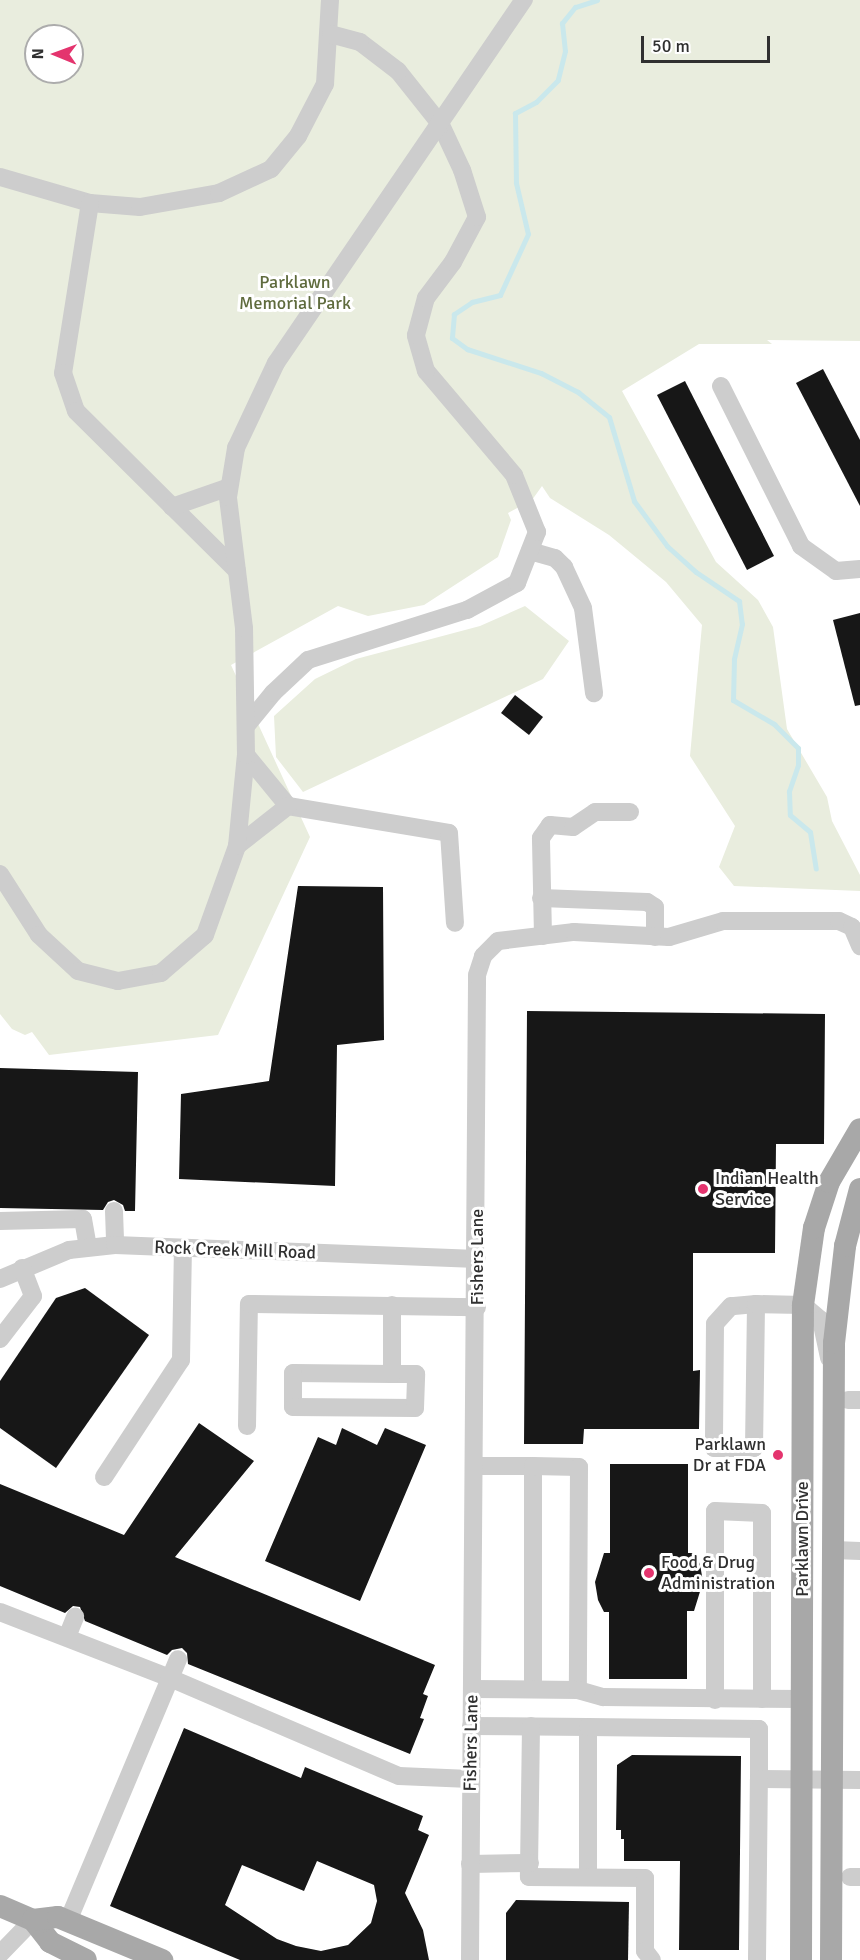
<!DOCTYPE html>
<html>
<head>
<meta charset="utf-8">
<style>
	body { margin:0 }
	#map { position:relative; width:860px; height:1960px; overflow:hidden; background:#fff; font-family:Signika,sans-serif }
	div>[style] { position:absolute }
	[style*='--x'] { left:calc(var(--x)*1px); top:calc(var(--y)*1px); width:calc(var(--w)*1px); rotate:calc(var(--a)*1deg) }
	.green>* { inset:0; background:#e9edde }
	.stream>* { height:5px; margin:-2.5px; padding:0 2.5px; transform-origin:2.5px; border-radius:2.5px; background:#cae8ec }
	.building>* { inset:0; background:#171717 }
	.minor>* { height:18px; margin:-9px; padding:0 9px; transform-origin:9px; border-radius:9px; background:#cdcdcd }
	.major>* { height:22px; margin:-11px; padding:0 11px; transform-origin:11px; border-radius:11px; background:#a8a8a8 }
	.dots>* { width:16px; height:16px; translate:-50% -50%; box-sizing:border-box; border:3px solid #fff; border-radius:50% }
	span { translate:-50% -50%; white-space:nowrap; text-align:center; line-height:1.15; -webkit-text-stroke:6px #fff; paint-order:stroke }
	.park-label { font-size:18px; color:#5f6b3d }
	.poi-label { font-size:18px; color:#303030 }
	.left { translate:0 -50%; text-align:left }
	.right { translate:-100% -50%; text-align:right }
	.street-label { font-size:18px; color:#303030 }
	.north { position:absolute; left:24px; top:24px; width:60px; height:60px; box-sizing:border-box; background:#fff; border:2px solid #acacac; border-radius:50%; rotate:271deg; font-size:16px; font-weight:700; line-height:24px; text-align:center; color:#303030 }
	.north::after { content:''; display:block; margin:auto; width:21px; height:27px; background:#e4346e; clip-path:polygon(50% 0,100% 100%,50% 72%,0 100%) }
	.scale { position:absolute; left:641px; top:36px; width:129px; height:27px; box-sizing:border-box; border:3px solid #303030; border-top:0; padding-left:8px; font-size:18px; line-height:21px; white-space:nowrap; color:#303030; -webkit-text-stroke:4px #fff; paint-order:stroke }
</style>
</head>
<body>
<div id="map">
	<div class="green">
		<div style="clip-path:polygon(evenodd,0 0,860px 0,860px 341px,767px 340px,772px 344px,699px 344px,622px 391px,716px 562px,758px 600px,773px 627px,787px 729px,827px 797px,832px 821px,860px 875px,860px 891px,734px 886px,719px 867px,735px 826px,690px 756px,702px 625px,666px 582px,609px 535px,550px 498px,542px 486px,532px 500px,508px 513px,511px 520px,498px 557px,424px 605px,368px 616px,338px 606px,231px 665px,310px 837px,218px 1035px,49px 1055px,32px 1032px,25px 1035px,12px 1029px,0 1014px,0 0,36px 36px,72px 36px,72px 72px,36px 72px,36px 36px)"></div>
		<div style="clip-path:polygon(525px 606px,569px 641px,543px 679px,303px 792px,276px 757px,274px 716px,315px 679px,356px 659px,480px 626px)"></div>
	</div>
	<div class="stream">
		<div style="--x:597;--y:0;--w:23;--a:162"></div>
		<div style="--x:575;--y:7;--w:21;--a:129"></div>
		<div style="--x:562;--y:23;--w:28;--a:84"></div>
		<div style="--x:565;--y:51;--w:30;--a:104"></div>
		<div style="--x:558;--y:80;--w:31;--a:135"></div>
		<div style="--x:536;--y:102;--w:24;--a:152"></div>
		<div style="--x:515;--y:113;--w:70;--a:89.2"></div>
		<div style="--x:516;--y:183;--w:52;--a:76.8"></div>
		<div style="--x:528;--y:234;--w:67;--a:114.7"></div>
		<div style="--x:500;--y:295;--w:29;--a:166"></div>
		<div style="--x:472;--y:302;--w:22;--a:146"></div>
		<div style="--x:454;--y:314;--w:24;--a:95"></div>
		<div style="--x:452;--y:338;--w:19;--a:36"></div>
		<div style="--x:467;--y:349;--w:78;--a:18"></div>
		<div style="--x:541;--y:373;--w:42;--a:27.2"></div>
		<div style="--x:578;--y:392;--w:40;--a:39"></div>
		<div style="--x:609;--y:417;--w:88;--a:73.4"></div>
		<div style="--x:634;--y:501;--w:56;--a:53.7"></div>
		<div style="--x:667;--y:546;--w:39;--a:42"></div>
		<div style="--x:696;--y:572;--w:52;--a:34"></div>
		<div style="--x:739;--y:601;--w:23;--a:83"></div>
		<div style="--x:742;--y:624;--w:36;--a:103"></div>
		<div style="--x:734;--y:659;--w:41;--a:91.4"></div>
		<div style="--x:733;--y:700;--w:48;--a:30.3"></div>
		<div style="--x:774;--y:724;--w:34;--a:45"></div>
		<div style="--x:798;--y:748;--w:17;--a:90"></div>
		<div style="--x:798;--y:765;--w:28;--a:109"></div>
		<div style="--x:789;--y:791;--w:24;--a:88"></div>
		<div style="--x:790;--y:815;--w:26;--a:40"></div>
		<div style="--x:810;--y:832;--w:37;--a:81"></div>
	</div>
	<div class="building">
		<div style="clip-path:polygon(823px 369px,860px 440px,860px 506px,796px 383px)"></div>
		<div style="clip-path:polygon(685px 381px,774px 556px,747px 570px,657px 395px)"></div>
		<div style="clip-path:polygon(860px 613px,860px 705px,855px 706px,833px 620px)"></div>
		<div style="clip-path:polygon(515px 695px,543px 717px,529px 735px,501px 713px)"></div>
		<div style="clip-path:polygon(298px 886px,383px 887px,384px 1040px,337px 1045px,335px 1186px,179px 1179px,181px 1094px,269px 1081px)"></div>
		<div style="clip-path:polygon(527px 1011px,825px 1014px,824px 1144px,776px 1144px,775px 1253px,693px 1253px,693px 1371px,700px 1370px,699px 1429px,584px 1429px,583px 1444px,524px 1444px)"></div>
		<div style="clip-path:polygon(0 1068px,138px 1072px,135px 1211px,125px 1211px,123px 1205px,114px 1200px,108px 1202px,103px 1210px,0 1208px)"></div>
		<div style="clip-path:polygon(85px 1288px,149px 1335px,56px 1468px,0 1428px,0 1381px,56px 1298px)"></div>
		<div style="clip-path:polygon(199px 1423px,254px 1461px,175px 1557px,435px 1665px,423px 1694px,428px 1696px,420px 1718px,424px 1719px,410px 1754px,188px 1664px,187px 1653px,182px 1648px,172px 1650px,167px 1655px,85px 1621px,80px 1607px,73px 1606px,65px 1613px,0 1586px,0 1484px,124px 1535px)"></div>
		<div style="clip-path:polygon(342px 1428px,377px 1445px,385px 1428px,426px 1445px,360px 1601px,265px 1561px,318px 1437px,336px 1445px)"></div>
		<div style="clip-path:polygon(610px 1464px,688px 1464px,688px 1553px,694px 1553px,700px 1564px,703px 1582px,694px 1611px,687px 1611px,687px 1679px,609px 1679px,609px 1612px,604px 1612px,598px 1600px,595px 1582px,604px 1553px,610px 1553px)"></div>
		<div style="clip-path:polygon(evenodd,184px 1728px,301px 1778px,305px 1767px,423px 1816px,418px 1830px,429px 1835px,405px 1893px,423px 1930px,429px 1960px,240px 1960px,110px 1906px,184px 1728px,317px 1861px,374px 1885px,377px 1901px,371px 1923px,348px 1945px,321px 1951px,296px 1946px,277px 1939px,225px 1905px,242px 1865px,304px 1891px,317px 1861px)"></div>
		<div style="clip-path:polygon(632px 1755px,741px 1756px,739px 1950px,679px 1950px,680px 1861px,624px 1861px,624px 1839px,621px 1839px,621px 1830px,616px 1830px,617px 1765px)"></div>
		<div style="clip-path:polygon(516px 1900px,629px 1902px,628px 1960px,506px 1960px,506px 1913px)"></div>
	</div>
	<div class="minor">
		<div style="--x:0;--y:177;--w:94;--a:16.1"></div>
		<div style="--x:90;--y:203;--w:50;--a:4.6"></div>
		<div style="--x:140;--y:207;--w:80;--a:-10"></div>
		<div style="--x:219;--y:193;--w:57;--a:-24.8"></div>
		<div style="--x:271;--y:169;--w:43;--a:-50.7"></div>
		<div style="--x:298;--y:136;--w:59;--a:-62.6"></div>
		<div style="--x:325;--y:84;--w:84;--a:-86.6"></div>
		<div style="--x:90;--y:203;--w:172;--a:99"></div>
		<div style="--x:63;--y:373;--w:40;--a:71.1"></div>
		<div style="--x:76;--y:411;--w:227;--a:44.8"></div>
		<div style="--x:721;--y:386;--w:179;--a:63.4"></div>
		<div style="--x:801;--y:546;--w:43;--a:35.5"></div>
		<div style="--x:836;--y:571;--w:24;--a:-5"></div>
		<div style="--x:172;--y:507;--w:60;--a:-19.3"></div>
		<div style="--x:530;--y:551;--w:26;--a:16"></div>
		<div style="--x:555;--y:558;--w:13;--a:45"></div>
		<div style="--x:564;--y:567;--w:45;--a:65.1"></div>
		<div style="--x:583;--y:608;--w:86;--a:82.6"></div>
		<div style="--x:246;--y:726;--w:43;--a:-50.7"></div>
		<div style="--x:273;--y:693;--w:48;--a:-43.3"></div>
		<div style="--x:308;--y:660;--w:167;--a:-17.5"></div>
		<div style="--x:467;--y:610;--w:57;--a:-28.4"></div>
		<div style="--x:517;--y:583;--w:55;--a:-68.6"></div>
		<div style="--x:537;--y:532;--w:61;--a:-112"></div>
		<div style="--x:514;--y:475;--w:136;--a:-130.2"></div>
		<div style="--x:426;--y:371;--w:37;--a:-106"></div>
		<div style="--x:416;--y:335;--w:38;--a:-75"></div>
		<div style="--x:426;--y:298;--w:45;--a:-53.1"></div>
		<div style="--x:453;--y:262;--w:51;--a:-61.9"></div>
		<div style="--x:477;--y:217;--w:49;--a:-107.7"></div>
		<div style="--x:462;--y:170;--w:50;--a:-115"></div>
		<div style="--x:441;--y:125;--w:69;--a:-128.5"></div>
		<div style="--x:398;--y:71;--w:48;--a:-142.7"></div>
		<div style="--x:360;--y:42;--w:30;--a:-165"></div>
		<div style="--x:246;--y:755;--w:66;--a:50.5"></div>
		<div style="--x:288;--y:806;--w:163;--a:9.5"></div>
		<div style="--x:449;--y:833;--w:90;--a:86.2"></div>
		<div style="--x:237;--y:846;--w:65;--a:-38.1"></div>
		<div style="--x:0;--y:874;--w:72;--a:57.4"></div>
		<div style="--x:39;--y:935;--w:53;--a:42.7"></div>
		<div style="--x:78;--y:971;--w:41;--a:14"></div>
		<div style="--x:118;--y:981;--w:44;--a:-10.5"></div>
		<div style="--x:161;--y:973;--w:58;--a:-40.8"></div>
		<div style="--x:205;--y:935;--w:95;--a:-70.2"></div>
		<div style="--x:237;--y:846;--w:91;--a:-84.4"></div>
		<div style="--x:246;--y:755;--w:127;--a:-90.9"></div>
		<div style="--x:244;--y:628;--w:132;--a:-97"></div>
		<div style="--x:228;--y:497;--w:50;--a:-80.7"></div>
		<div style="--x:236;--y:448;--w:94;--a:-64.8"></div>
		<div style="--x:276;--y:363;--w:440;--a:-55.7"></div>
		<div style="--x:541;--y:898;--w:106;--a:2.2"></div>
		<div style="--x:647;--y:902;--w:9;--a:32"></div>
		<div style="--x:655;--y:907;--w:30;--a:90"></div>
		<div style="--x:543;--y:936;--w:98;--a:-91.2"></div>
		<div style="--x:541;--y:838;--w:16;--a:-55"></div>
		<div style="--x:550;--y:825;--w:23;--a:5"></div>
		<div style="--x:573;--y:827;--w:27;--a:-34"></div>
		<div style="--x:595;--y:812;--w:35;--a:0"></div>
		<div style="--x:114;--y:1211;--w:34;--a:88"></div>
		<div style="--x:0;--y:1221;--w:83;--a:-1.4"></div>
		<div style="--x:83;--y:1219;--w:28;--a:80"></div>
		<div style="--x:0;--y:1279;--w:75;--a:-22.8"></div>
		<div style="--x:69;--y:1250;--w:46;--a:-6.2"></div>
		<div style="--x:115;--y:1245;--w:362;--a:2.2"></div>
		<div style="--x:756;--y:1304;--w:25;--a:175"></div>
		<div style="--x:731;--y:1306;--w:24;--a:132"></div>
		<div style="--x:715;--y:1324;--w:124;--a:90.5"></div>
		<div style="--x:714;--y:1448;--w:40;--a:0"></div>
		<div style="--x:754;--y:1448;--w:144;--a:-89.2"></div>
		<div style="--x:756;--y:1304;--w:47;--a:1.2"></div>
		<div style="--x:803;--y:1305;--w:23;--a:40"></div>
		<div style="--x:821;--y:1320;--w:39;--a:78"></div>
		<div style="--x:0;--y:1339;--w:54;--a:-52.5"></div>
		<div style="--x:33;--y:1296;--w:30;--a:-111"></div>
		<div style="--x:392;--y:1374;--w:99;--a:-179.4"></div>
		<div style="--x:293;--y:1373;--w:34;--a:90"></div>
		<div style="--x:293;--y:1407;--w:122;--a:0.5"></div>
		<div style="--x:415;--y:1408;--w:34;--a:-88"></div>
		<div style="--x:416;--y:1374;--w:24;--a:180"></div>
		<div style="--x:392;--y:1374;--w:69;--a:-90"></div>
		<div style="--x:848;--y:1400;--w:12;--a:0"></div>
		<div style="--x:247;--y:1426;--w:122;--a:-89.1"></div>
		<div style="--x:249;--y:1304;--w:228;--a:0.8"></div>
		<div style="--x:476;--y:1466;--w:57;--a:0"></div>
		<div style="--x:533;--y:1466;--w:223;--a:90"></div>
		<div style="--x:533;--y:1466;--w:46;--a:1.2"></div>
		<div style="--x:579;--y:1467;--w:223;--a:90.3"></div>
		<div style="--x:104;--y:1477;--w:140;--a:-56.7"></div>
		<div style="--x:181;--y:1360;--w:112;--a:-89"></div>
		<div style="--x:834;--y:1550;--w:26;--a:2"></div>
		<div style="--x:0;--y:1612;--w:182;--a:21.2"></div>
		<div style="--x:170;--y:1678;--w:249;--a:23.2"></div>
		<div style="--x:399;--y:1776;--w:71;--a:2.4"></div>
		<div style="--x:67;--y:1637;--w:22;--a:-68"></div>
		<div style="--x:472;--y:1689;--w:106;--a:0.5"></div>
		<div style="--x:578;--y:1690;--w:26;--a:16"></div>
		<div style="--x:603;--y:1697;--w:200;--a:0.6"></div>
		<div style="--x:715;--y:1700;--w:189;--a:-90"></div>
		<div style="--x:715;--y:1511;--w:47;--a:2.4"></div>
		<div style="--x:762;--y:1513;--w:186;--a:90"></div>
		<div style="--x:471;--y:1726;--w:117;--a:0.5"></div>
		<div style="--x:588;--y:1727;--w:150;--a:90"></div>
		<div style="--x:531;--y:1726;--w:151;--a:90.8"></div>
		<div style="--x:529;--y:1877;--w:116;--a:0.5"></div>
		<div style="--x:645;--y:1878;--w:73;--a:90"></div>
		<div style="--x:645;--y:1951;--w:11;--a:52"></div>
		<div style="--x:588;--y:1727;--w:171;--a:0.7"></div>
		<div style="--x:759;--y:1729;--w:50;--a:90"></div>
		<div style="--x:759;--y:1779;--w:101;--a:0.6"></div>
		<div style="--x:470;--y:1864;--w:60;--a:-1"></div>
		<div style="--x:850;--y:1877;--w:10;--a:0"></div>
		<div style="--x:68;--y:1921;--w:284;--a:-67.2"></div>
		<div style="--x:0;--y:1954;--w:47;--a:-45.9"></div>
		<div style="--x:470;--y:1960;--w:985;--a:-89.59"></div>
		<div style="--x:477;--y:975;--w:20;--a:-72"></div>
		<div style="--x:483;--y:956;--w:21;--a:-45"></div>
		<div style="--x:498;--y:941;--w:77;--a:-6.8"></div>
		<div style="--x:574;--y:932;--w:95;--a:3"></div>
		<div style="--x:669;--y:937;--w:56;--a:-16.5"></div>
		<div style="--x:723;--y:921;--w:116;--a:0"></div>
		<div style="--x:839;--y:921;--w:14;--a:25"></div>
		<div style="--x:852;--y:927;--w:21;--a:67"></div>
		<div style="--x:757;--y:1960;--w:181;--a:-89.4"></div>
	</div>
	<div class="major">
		<div style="--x:0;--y:1906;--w:36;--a:23"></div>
		<div style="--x:33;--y:1920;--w:28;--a:52"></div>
		<div style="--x:50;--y:1942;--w:40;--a:26.6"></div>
		<div style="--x:33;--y:1920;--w:25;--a:-7"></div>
		<div style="--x:58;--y:1917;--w:113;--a:22.5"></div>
		<div style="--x:801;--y:1960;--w:655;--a:-89.83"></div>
		<div style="--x:803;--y:1305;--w:78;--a:-81.9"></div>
		<div style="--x:814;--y:1228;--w:48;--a:-71.9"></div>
		<div style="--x:829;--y:1182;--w:61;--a:-59.7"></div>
		<div style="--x:831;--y:1960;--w:617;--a:-89.72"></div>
		<div style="--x:834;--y:1343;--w:98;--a:-83.5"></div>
		<div style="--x:845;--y:1246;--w:59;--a:-75.3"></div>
	</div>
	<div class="dots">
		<div style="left:703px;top:1189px;background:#e4346e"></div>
		<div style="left:778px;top:1455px;background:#e4346e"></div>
		<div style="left:649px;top:1573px;background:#e4346e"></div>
	</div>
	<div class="park-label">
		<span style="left:295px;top:293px">Parklawn<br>Memorial Park</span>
	</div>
	<div class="poi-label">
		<span class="left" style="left:715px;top:1189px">Indian Health<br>Service</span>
		<span class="right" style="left:766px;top:1455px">Parklawn<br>Dr at FDA</span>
		<span class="left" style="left:661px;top:1573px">Food &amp; Drug<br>Administration</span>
	</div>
	<div class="street-label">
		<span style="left:235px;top:1250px;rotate:2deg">Rock Creek Mill Road</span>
		<span style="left:477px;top:1257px;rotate:-90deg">Fishers Lane</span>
		<span style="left:802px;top:1539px;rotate:-90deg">Parklawn Drive</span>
		<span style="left:471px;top:1743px;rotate:-89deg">Fishers Lane</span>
	</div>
	<div class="north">N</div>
	<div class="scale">50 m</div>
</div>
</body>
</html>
